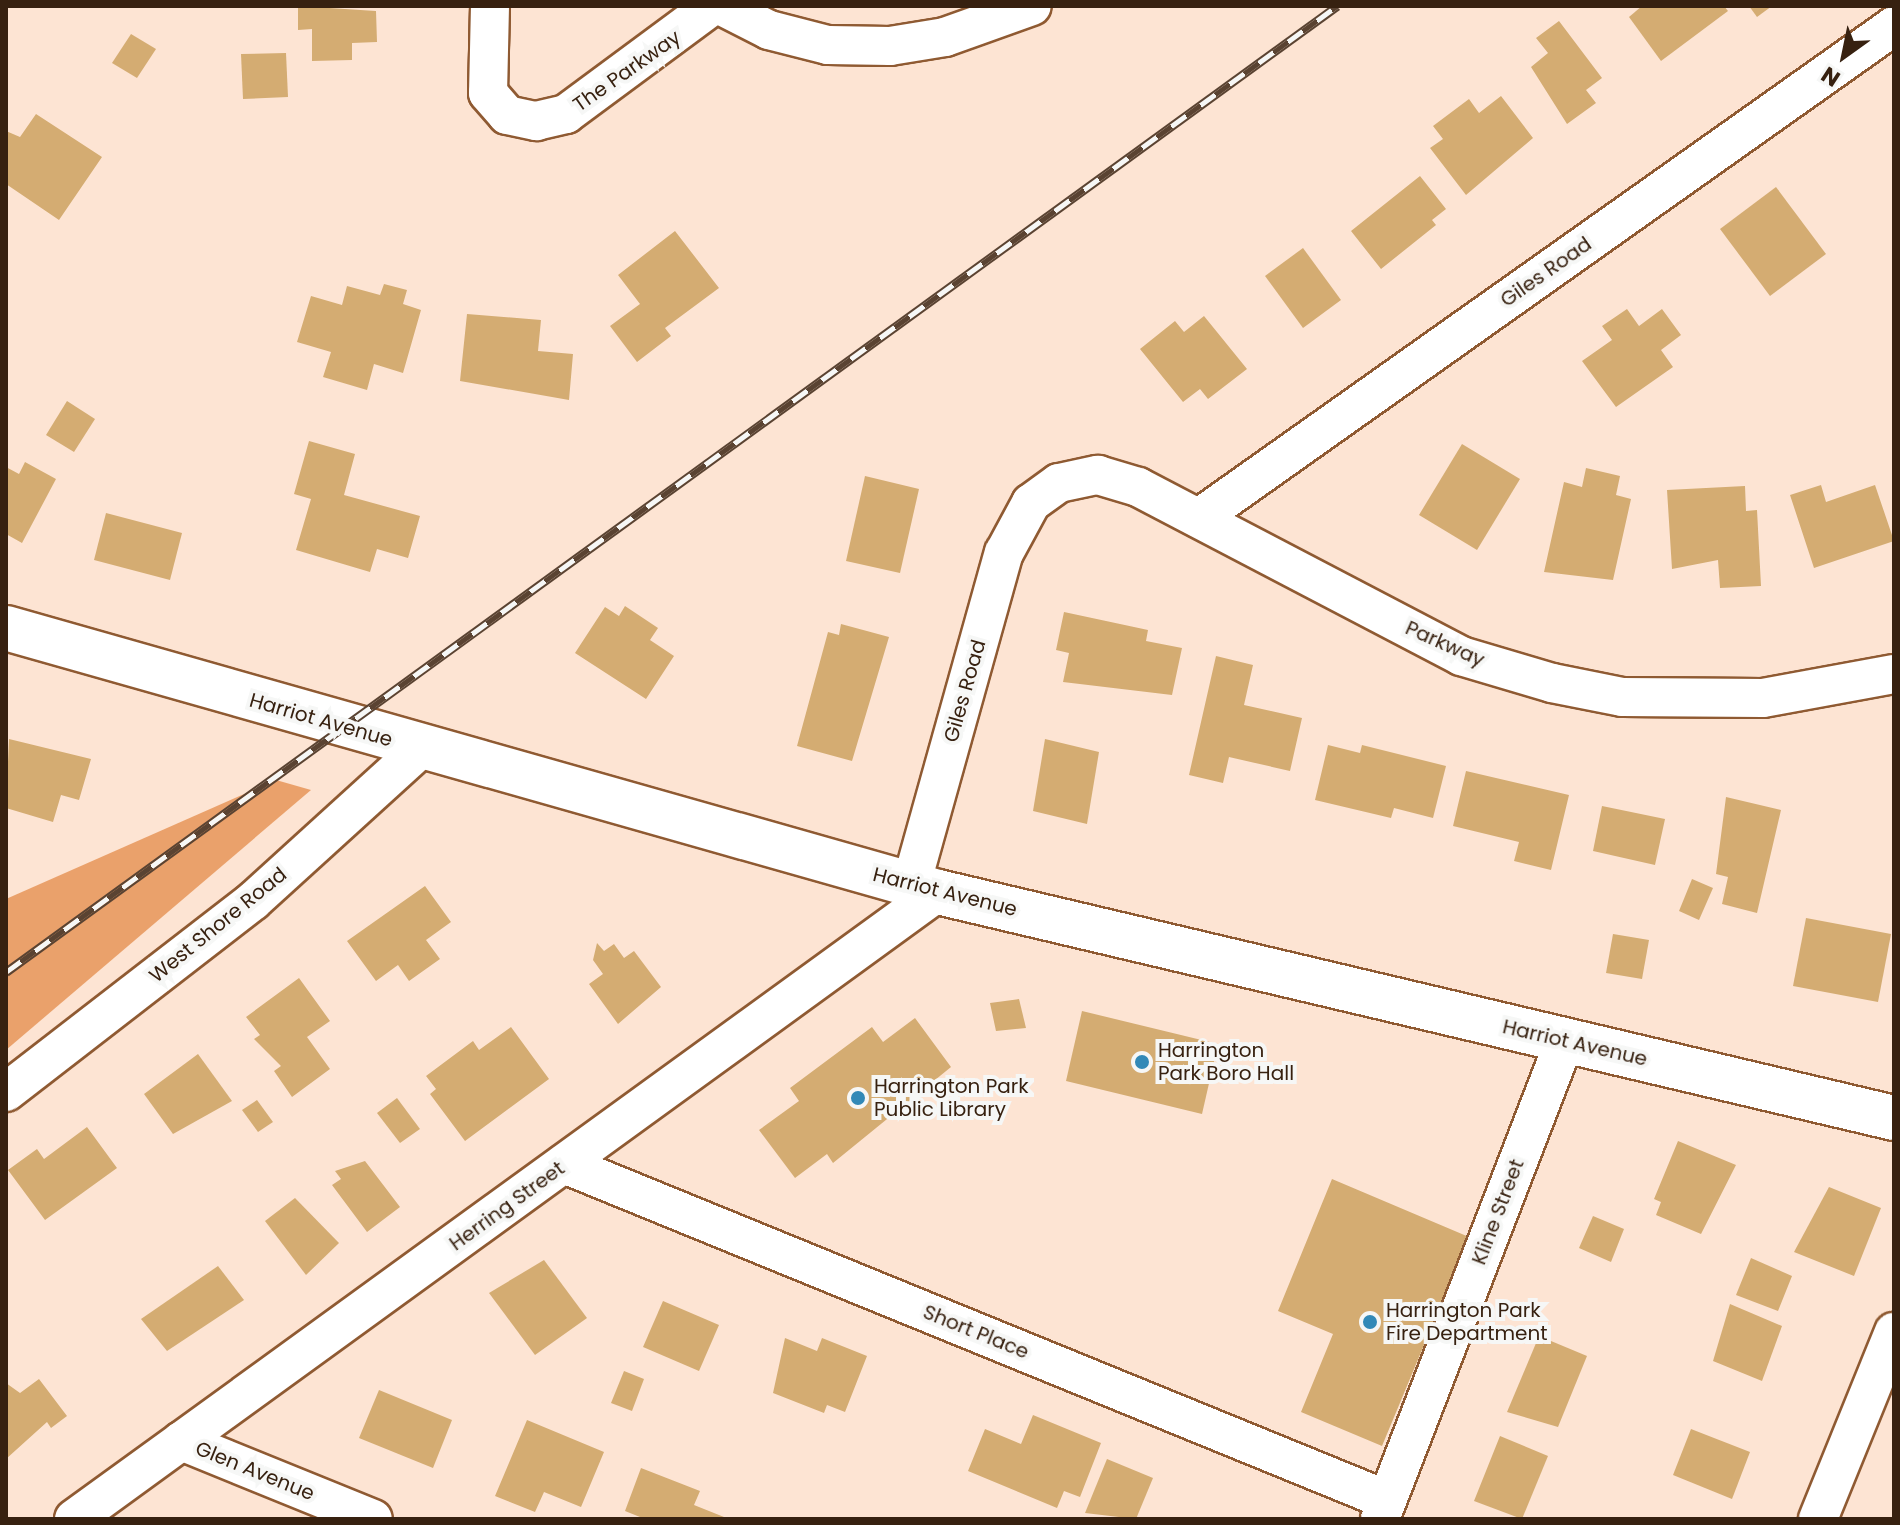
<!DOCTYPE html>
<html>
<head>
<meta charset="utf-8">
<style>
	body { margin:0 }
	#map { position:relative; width:1900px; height:1525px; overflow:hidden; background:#fde4d3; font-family:Poppins,sans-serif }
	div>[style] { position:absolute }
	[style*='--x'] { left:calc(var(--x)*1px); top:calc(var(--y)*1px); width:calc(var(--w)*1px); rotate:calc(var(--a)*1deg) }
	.forest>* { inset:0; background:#eaa16b }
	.building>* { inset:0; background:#d4ac72 }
	.roads { filter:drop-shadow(2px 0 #8f5a32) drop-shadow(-2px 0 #8f5a32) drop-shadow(0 2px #8f5a32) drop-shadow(0 -2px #8f5a32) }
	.minor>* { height:38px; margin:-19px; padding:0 19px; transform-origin:19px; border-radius:19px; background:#fff }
	.tertiary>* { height:44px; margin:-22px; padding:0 22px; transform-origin:22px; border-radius:22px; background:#fff }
	.rail>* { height:9px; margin-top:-4.5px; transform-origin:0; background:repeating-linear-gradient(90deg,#f6f7f6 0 18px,#5a4332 0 36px); box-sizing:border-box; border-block:2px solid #5a4332 }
	.dots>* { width:22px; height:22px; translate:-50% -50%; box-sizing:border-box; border:4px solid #f6f7f6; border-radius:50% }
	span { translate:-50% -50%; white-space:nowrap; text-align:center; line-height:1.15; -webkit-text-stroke:8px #f6f7f6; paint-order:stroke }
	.street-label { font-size:20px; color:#372110 }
	.poi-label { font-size:20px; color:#372110 }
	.left { translate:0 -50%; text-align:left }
	.frame { position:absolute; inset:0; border:8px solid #372110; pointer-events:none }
	.north { position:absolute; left:1804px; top:16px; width:80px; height:80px; -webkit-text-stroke:6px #f6f7f6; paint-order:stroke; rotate:213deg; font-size:22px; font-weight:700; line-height:32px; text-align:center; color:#372110 }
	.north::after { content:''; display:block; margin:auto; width:28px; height:36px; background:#372110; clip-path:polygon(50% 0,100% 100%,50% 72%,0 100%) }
</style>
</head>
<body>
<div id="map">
	<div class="forest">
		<div style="clip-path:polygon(276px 780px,311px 790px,6px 1050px,6px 899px)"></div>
	</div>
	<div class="building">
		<div style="clip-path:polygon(298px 6px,376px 11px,377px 42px,352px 43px,352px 60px,312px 61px,312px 29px,298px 30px)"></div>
		<div style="clip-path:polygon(1642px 6px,1724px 6px,1728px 11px,1661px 61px,1629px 17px)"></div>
		<div style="clip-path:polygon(1749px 6px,1772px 6px,1757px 17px)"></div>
		<div style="clip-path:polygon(1559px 21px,1602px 78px,1586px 90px,1596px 103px,1567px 124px,1531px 67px,1548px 53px,1536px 38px)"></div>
		<div style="clip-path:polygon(131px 34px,156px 49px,137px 78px,112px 63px)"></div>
		<div style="clip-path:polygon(286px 53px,288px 97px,243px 99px,241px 54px)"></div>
		<div style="clip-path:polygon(1501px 96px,1533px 138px,1466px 195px,1430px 148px,1443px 139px,1433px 126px,1469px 99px,1479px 113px)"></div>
		<div style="clip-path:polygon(36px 114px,102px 157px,59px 220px,6px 184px,6px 131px,20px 137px)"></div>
		<div style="clip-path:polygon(1420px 176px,1446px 209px,1432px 220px,1436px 225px,1381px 269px,1351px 231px)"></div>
		<div style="clip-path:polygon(1776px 187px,1826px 254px,1770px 296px,1720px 229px)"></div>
		<div style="clip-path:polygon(675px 231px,719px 288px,665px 328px,671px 336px,637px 362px,610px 326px,640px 304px,618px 275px)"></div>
		<div style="clip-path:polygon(1303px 248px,1341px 300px,1303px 328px,1265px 276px)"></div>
		<div style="clip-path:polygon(384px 284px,407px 290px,403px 304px,421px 310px,403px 373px,374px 364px,367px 390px,323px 377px,331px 352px,297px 342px,311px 296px,342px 305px,347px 286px,380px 295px)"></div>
		<div style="clip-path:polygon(1627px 309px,1639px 326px,1662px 309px,1681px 335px,1661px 350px,1673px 367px,1616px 407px,1582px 361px,1612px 340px,1602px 326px)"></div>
		<div style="clip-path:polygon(467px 314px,541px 320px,538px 351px,573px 354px,569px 400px,460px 381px)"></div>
		<div style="clip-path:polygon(1204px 316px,1247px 369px,1208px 399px,1200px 389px,1183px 402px,1140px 349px,1175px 321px,1184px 332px)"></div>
		<div style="clip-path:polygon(67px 401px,95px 419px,74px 452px,46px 435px)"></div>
		<div style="clip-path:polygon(309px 441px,355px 454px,344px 495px,420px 516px,408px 558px,377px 549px,370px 572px,296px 550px,311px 499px,294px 494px)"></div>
		<div style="clip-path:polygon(1462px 444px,1520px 479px,1477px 550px,1419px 515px)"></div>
		<div style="clip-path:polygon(25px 462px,56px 479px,22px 543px,6px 534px,6px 467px,19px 474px)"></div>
		<div style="clip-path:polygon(1586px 468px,1620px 476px,1616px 495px,1631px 499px,1613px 580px,1544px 572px,1564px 482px,1582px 487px)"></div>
		<div style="clip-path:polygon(865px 476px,919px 489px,900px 573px,846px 561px)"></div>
		<div style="clip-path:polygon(1821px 485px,1826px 502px,1875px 485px,1894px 541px,1814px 568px,1790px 495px)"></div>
		<div style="clip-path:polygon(1745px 486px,1746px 511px,1757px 510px,1761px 586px,1720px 588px,1718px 560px,1672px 569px,1667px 490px)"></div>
		<div style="clip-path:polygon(106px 513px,182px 533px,170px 580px,94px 560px)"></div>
		<div style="clip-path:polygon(625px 606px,658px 628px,650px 640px,674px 656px,646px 699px,575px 653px,605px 607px,619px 616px)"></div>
		<div style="clip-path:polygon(1064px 612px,1148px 630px,1146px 641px,1182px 648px,1172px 695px,1063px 682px,1069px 653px,1056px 650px)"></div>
		<div style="clip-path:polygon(841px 624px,889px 637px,852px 761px,797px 746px,828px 632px,839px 635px)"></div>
		<div style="clip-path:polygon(1216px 656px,1253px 665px,1244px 705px,1302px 718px,1290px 771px,1229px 757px,1223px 783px,1189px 775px)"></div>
		<div style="clip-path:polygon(9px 739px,91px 759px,79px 800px,61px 795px,53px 822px,6px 808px)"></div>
		<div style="clip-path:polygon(1045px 739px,1099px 752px,1087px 824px,1033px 811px)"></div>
		<div style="clip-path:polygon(1328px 745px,1360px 753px,1362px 745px,1446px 766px,1433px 818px,1394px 808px,1391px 818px,1315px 800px)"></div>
		<div style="clip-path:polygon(1466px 771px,1569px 795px,1551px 870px,1514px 861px,1519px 842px,1453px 826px)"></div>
		<div style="clip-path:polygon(1726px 797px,1781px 810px,1757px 913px,1722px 904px,1728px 877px,1716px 874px)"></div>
		<div style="clip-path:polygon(1602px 806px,1665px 819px,1655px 865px,1593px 851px)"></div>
		<div style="clip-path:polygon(1692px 879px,1713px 888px,1699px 920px,1679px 911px)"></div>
		<div style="clip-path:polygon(425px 886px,451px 922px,426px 940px,440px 959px,409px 981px,398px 965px,376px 981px,347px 941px)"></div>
		<div style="clip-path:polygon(1806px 918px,1891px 934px,1878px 1002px,1793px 986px)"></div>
		<div style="clip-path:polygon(1613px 934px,1649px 940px,1642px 979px,1606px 973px)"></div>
		<div style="clip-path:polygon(597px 943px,604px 951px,614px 944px,624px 958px,634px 951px,661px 987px,618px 1024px,589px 984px,603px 974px,593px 960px)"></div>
		<div style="clip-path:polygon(299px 978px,330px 1021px,307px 1037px,330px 1069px,292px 1097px,274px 1071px,281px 1066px,254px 1039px,260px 1035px,246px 1017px)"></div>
		<div style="clip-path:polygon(1019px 999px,1026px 1028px,996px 1031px,990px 1003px)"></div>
		<div style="clip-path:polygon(1082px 1011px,1218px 1044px,1202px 1114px,1066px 1081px)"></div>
		<div style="clip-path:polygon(915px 1018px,951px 1067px,833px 1163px,827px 1154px,795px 1178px,759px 1130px,799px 1101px,790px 1088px,872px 1027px,883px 1042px)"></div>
		<div style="clip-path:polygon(511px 1027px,549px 1079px,465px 1141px,430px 1094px,436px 1089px,426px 1076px,473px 1041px,479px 1050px)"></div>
		<div style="clip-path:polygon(198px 1054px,232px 1101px,173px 1134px,144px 1094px)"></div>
		<div style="clip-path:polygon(397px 1098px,420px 1129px,400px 1143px,377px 1113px)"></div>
		<div style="clip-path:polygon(257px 1100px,273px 1122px,258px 1132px,242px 1110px)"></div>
		<div style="clip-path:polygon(87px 1127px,117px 1168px,45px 1220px,8px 1170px,37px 1149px,44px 1159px)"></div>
		<div style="clip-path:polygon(1678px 1141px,1736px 1165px,1701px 1234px,1656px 1215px,1661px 1202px,1654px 1199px)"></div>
		<div style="clip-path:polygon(365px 1161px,400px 1207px,367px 1232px,332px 1185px,341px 1179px,335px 1171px)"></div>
		<div style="clip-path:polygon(1332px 1179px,1469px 1237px,1382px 1446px,1301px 1412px,1333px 1334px,1278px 1311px)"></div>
		<div style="clip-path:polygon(1829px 1187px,1881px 1208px,1854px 1276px,1794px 1252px)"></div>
		<div style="clip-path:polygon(295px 1198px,339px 1243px,306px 1275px,265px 1221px)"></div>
		<div style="clip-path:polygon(1593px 1216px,1624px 1229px,1611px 1262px,1579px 1248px)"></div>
		<div style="clip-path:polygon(1751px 1258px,1792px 1276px,1778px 1311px,1736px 1295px)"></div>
		<div style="clip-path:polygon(544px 1260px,587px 1318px,535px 1355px,489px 1293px)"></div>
		<div style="clip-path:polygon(218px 1266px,244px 1300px,167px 1351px,141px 1319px)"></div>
		<div style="clip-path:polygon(663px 1301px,719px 1325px,699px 1371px,643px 1347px)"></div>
		<div style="clip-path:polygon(1730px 1304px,1782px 1326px,1762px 1381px,1713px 1361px)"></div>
		<div style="clip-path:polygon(1539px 1336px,1587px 1356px,1558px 1427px,1507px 1412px)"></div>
		<div style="clip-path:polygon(785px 1338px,817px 1351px,822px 1338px,867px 1356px,845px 1412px,827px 1405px,824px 1413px,773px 1393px)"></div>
		<div style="clip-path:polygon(624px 1371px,644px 1379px,632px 1411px,611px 1403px)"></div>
		<div style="clip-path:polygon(39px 1379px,67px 1416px,51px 1428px,47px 1422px,6px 1459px,6px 1383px,20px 1393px)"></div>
		<div style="clip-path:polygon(379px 1390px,452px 1420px,433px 1468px,359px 1438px)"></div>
		<div style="clip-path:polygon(1033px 1415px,1101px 1443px,1080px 1497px,1064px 1491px,1057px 1508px,968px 1471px,985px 1429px,1021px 1444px)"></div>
		<div style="clip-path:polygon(527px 1420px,604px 1452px,581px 1507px,544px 1492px,535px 1512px,495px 1496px)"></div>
		<div style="clip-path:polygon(1691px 1429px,1750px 1452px,1732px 1499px,1673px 1475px)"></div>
		<div style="clip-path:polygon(1500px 1436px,1548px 1456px,1522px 1519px,1474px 1501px)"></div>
		<div style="clip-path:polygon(1107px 1459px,1153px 1478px,1136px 1519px,1085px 1513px)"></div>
		<div style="clip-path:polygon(641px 1468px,700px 1491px,694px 1505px,729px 1519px,645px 1519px,625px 1511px)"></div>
	</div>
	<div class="roads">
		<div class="minor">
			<div style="--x:490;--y:6;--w:87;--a:91.3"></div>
			<div style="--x:488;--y:93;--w:29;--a:49"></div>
			<div style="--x:507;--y:115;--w:30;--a:12"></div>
			<div style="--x:536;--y:121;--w:31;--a:-13"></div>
			<div style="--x:566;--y:114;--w:182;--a:-36.5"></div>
			<div style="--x:722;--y:6;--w:53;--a:27.1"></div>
			<div style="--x:769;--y:30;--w:61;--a:14.3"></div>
			<div style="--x:828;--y:45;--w:62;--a:0.9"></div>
			<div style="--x:890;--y:46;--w:56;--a:-9.3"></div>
			<div style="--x:945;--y:37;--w:92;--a:-19.6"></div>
			<div style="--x:1199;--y:518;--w:852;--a:-35.3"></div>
			<div style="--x:911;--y:885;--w:345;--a:-74.4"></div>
			<div style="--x:1004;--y:553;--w:57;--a:-61.6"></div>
			<div style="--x:1031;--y:503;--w:34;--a:-36"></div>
			<div style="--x:1059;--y:483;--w:40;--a:-12"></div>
			<div style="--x:1098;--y:475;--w:42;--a:16.7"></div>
			<div style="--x:1138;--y:487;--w:365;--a:27.6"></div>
			<div style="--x:1461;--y:656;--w:95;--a:16.5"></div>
			<div style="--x:1552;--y:683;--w:71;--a:11.3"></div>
			<div style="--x:1622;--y:697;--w:141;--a:0.4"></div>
			<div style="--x:1763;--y:698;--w:133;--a:-10.4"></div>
			<div style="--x:6;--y:1092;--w:312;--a:-37.7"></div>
			<div style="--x:253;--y:901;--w:227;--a:-42.3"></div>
			<div style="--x:564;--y:1164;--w:889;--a:22.21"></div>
			<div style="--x:181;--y:1441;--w:207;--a:22.1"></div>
			<div style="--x:74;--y:1519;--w:1068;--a:-35.97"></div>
			<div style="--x:1380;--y:1519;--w:513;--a:-68.88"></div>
			<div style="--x:1818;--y:1519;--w:202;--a:-67.9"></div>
		</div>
		<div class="tertiary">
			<div style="--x:6;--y:628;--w:969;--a:15.82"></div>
			<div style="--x:938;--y:892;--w:982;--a:13.3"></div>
		</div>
	</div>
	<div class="rail">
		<div style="--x:6;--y:972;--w:1645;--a:-35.97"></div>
	</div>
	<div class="dots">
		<div style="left:1142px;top:1062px;background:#3289b7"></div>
		<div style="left:858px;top:1098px;background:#3289b7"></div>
		<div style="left:1370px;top:1322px;background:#3289b7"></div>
	</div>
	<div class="street-label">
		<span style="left:627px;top:71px;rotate:-35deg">The Parkway</span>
		<span style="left:1546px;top:272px;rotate:-35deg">Giles Road</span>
		<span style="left:1445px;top:644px;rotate:24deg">Parkway</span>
		<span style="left:965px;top:691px;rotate:-74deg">Giles Road</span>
		<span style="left:321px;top:720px;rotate:16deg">Harriot Avenue</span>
		<span style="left:945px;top:892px;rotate:14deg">Harriot Avenue</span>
		<span style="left:218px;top:925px;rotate:-39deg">West Shore Road</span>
		<span style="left:1575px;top:1043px;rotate:13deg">Harriot Avenue</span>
		<span style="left:507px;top:1206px;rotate:-36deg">Herring Street</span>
		<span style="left:1498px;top:1212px;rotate:-69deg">Kline Street</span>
		<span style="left:976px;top:1332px;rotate:22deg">Short Place</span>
		<span style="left:255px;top:1471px;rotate:22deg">Glen Avenue</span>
	</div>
	<div class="poi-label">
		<span class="left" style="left:1158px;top:1062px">Harrington<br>Park Boro Hall</span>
		<span class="left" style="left:874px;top:1098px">Harrington Park<br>Public Library</span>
		<span class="left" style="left:1386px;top:1322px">Harrington Park<br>Fire Department</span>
	</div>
	<div class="frame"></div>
	<div class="north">N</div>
</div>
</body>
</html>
